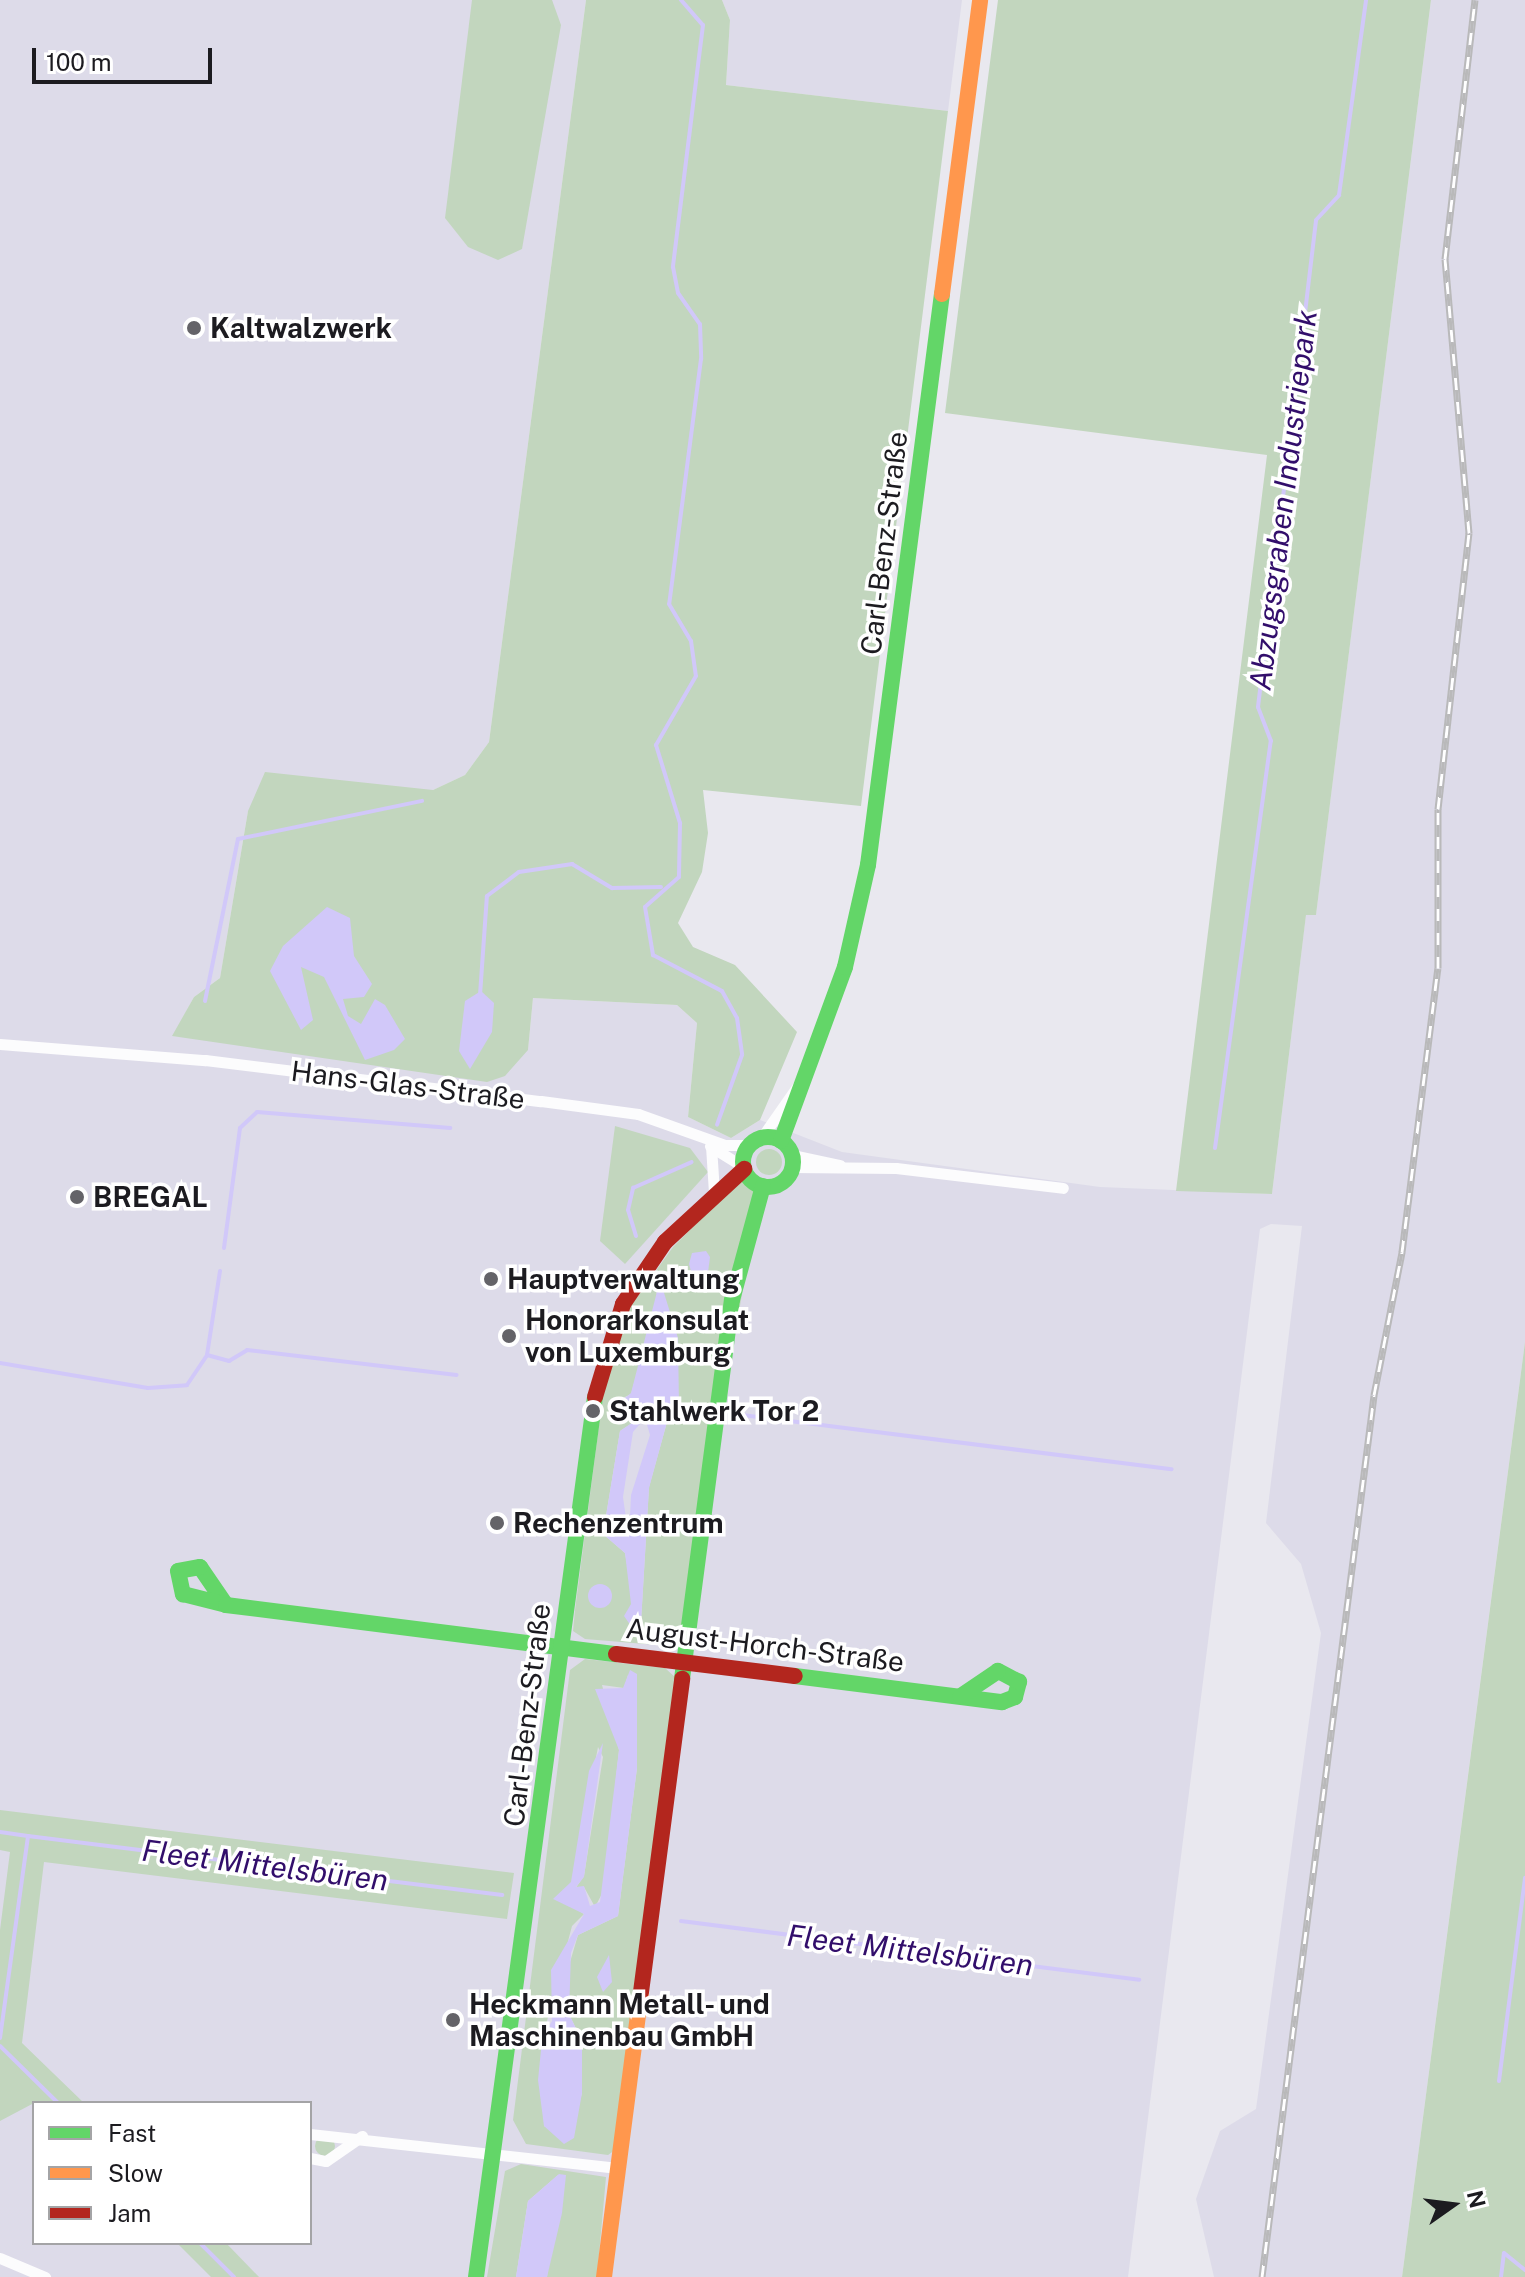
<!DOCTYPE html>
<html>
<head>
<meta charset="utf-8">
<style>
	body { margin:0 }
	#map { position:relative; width:1525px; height:2277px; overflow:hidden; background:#e9e8ef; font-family:"Public Sans",sans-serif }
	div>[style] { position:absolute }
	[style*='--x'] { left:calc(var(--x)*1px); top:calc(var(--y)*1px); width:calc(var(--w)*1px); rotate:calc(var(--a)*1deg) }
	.built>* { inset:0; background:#dddbe9 }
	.green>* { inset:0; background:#c2d6be }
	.round { border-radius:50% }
	.water>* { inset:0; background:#d1c8f9 }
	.stream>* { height:4px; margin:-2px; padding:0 2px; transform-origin:2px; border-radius:2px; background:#d1c8f9 }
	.street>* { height:11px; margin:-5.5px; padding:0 5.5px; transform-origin:5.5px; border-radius:5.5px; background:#fcfcfd }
	.fast>* { height:16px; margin:-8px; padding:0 8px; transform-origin:8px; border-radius:8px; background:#63d668 }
	.fast>.ring { margin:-8px; padding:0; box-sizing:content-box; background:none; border:16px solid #63d668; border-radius:50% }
	.slow>* { height:16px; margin:-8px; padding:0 8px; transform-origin:8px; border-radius:8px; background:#ff974d }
	.jam>* { height:16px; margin:-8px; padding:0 8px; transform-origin:8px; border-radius:8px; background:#b3261e }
	.rail>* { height:7px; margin-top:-3.5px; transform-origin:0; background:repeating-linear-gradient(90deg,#fff 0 12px,#b9b9ba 0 24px); box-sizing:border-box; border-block:2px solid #b9b9ba }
	.dots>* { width:22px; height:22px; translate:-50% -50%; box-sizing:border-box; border:4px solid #fff; border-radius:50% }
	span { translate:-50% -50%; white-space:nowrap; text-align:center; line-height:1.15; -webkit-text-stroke:7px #fff; paint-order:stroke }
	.poi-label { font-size:28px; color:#1c1b20; font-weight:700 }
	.left { translate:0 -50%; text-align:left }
	.street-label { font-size:28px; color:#1c1b20 }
	.water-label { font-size:30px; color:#320e6b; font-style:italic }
	.legend { position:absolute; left:32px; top:2101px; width:280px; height:144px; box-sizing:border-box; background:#fff; border:2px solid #a4a4a6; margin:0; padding:10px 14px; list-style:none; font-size:24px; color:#1c1b20 }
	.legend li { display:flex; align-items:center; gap:16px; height:40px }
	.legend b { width:40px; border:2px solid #a4a4a6 }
	.north { position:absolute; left:1413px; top:2165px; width:80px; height:80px; -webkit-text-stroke:6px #fff; paint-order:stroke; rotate:76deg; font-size:22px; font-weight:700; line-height:32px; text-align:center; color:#1c1b20 }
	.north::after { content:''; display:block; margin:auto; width:28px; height:36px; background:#1c1b20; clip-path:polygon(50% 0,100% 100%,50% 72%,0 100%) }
	.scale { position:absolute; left:32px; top:48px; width:180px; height:36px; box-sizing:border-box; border:4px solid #1c1b20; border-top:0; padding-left:10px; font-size:24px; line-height:28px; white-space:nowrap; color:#1c1b20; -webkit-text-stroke:6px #fff; paint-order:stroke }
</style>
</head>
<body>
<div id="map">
	<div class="built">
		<div style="clip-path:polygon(evenodd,0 0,586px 0,489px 742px,465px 775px,433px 790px,248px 811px,220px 978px,194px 997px,173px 1036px,528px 1050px,533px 998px,677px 1005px,697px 1023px,688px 1117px,731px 1138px,760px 1120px,842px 1152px,1100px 1187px,1272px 1194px,1306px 914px,1316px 914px,1431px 0,1525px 0,1525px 1342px,1402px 2277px,1214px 2277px,1196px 2199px,1220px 2131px,1256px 2109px,1321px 1633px,1301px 1564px,1266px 1523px,1302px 1226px,1271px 1224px,1260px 1229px,1128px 2277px,0 2277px,0 0,34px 2103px,310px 2103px,310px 2243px,34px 2243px,34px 2103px)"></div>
		<div style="clip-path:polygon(722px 0,962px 0,948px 111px,726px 85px,730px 20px)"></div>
	</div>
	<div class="green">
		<div style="clip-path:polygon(472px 0,552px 0,561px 25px,522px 249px,498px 260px,468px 247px,445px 218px)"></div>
		<div style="clip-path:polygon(586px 0,722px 0,730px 20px,726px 85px,948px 111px,861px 806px,703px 790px,708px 833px,702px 872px,678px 923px,693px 947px,735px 965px,797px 1032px,760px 1120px,731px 1138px,688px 1117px,697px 1023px,677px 1005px,533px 998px,528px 1050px,505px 1076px,487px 1082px,172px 1036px,194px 997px,220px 978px,248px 811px,265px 772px,433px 790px,465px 775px,489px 742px)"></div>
		<div style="clip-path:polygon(998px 0,1431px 0,1316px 915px,1306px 915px,1272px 1194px,1176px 1191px,1267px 455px,945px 413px)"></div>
		<div style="clip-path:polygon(615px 1126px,690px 1148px,708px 1172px,625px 1264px,600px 1241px)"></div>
		<div class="round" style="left:756px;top:1149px;width:26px;height:26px"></div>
		<div style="clip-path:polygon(evenodd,741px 1179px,759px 1196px,681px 1647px,585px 1639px,573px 1631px,575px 1610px,605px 1380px,627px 1311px,673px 1247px,741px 1179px,662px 1284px,679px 1407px,667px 1422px,649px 1487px,640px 1639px,625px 1553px,603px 1534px,620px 1431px,655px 1408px,623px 1411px,623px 1398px,631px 1394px,658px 1298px,655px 1288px,662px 1284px)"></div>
		<div style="clip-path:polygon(1525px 1342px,1525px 2277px,1402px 2277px,1476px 1715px)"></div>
		<div style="clip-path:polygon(evenodd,585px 1659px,665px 1668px,676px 1678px,615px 2150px,608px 2155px,526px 2144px,513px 2120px,570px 1670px,585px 1659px,628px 1675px,637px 1675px,637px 1768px,618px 1916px,578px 1935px,568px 1969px,569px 2014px,582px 2041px,582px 2093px,570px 2140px,544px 2126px,542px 2040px,572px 1926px,584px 1914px,560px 1899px,572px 1882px,598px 1747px,603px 1757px,584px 1876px,575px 1889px,584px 1887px,595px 1907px,604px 1890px,619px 1750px,602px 1685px,624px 1688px,628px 1675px)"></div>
		<div style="clip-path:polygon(0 1810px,514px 1873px,507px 1919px,44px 1862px,22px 2043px,84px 2103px,34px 2103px,0 2121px,0 1930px,10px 1852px,0 1850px)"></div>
		<div class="round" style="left:315px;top:2136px;width:20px;height:20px"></div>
		<div style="clip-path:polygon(521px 2164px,606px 2177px,597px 2277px,547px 2277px,558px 2175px,528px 2201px,516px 2277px,487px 2277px,505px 2171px)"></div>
		<div style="clip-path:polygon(177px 2243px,226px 2243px,259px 2277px,211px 2277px)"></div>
	</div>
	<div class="water">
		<div style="clip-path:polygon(327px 907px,350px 918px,354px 956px,372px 984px,364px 997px,343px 999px,348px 1016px,361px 1024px,375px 999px,385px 1005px,405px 1039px,394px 1050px,365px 1060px,324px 977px,301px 967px,313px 1020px,301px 1030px,270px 971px,283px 946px)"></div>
		<div style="clip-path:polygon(481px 991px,494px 1003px,492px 1032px,470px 1069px,459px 1051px,465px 1001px)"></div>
		<div style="clip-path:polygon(706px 1251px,710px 1257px,706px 1288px,694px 1282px,689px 1264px,692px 1253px)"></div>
		<div style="clip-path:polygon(evenodd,660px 1280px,678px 1338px,679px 1407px,667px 1422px,649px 1488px,640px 1639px,624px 1616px,631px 1604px,625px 1553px,603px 1534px,620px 1431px,654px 1408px,617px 1405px,631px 1393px,660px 1280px,645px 1418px,650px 1435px,631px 1495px,629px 1539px,623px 1497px,633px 1432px,645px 1418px)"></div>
		<div class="round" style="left:588px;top:1584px;width:24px;height:24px"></div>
		<div style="clip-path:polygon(630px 1670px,637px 1674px,637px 1768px,618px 1916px,578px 1935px,571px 1953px,569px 2014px,582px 2041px,582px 2093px,574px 2138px,564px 2144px,544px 2126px,538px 2080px,542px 2040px,552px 2021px,551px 1970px,584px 1914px,553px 1899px,571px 1882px,589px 1771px,603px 1743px,584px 1877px,576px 1887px,584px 1886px,590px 1906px,600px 1902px,619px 1750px,595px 1689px,623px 1688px)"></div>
		<div style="clip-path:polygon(609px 1955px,612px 1982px,603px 1992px,597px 1977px)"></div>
		<div style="clip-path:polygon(559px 2174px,566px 2175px,562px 2213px,547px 2277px,516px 2277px,528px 2201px)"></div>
	</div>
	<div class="stream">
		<div style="--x:681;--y:0;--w:33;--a:49"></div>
		<div style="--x:703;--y:25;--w:244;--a:97.1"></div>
		<div style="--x:673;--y:267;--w:26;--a:79"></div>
		<div style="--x:678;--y:293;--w:38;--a:55"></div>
		<div style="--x:700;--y:324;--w:35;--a:88"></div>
		<div style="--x:701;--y:359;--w:247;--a:97.4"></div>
		<div style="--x:669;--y:604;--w:43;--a:59.3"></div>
		<div style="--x:691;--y:641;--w:35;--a:82"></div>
		<div style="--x:696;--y:676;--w:80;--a:120.1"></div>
		<div style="--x:656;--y:745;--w:82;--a:72.9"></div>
		<div style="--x:680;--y:823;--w:54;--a:91.1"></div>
		<div style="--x:679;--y:877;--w:45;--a:138.6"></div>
		<div style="--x:645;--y:907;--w:49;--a:80.5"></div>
		<div style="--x:653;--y:955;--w:78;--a:27.6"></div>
		<div style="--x:722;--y:991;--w:31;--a:61"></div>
		<div style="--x:737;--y:1018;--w:37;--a:82"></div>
		<div style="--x:742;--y:1055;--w:74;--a:109.7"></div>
		<div style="--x:480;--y:995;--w:99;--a:-86"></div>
		<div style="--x:487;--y:896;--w:40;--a:-37"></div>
		<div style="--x:519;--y:872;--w:54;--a:-8.6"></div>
		<div style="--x:572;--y:864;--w:47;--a:31"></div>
		<div style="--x:612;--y:888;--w:49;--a:-1.2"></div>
		<div style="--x:205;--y:1001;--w:165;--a:-78.5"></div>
		<div style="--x:238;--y:839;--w:188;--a:-11.7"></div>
		<div style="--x:1215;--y:1148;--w:411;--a:-82.2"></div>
		<div style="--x:1271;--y:741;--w:36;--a:-111"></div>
		<div style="--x:1258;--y:707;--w:490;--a:-83.2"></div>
		<div style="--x:1316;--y:220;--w:34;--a:-47"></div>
		<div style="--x:1339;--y:195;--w:197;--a:-82.1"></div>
		<div style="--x:636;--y:1236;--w:27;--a:-107"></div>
		<div style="--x:628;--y:1210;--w:23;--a:-77"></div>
		<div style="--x:633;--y:1188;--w:64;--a:-23.8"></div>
		<div style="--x:224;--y:1248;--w:121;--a:-82.4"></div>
		<div style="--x:240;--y:1128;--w:23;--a:-43"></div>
		<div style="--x:257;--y:1112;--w:194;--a:4.7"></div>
		<div style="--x:207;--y:1355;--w:23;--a:15"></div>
		<div style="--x:229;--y:1361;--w:21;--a:-31"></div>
		<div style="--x:247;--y:1350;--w:211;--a:6.8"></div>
		<div style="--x:0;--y:1363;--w:150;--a:9.6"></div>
		<div style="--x:148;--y:1388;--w:39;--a:-4"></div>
		<div style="--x:187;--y:1385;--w:36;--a:-56"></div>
		<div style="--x:207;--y:1355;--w:85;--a:-81.2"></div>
		<div style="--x:742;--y:1415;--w:433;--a:7.2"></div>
		<div style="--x:0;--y:1832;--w:28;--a:8"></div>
		<div style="--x:681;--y:1921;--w:462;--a:7.3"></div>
		<div style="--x:0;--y:2038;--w:204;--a:-82.1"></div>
		<div style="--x:28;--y:1836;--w:478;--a:7.1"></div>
		<div style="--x:0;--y:2046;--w:81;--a:44.5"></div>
		<div style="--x:1499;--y:2081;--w:205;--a:-82.7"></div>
		<div style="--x:200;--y:2243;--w:48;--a:45"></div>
		<div style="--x:1501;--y:2277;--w:24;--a:-83"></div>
		<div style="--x:1504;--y:2253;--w:27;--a:39"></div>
	</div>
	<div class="street">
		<div style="--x:0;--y:1044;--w:206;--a:4.5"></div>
		<div style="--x:205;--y:1060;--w:338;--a:7"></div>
		<div style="--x:541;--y:1101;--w:98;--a:7.6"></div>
		<div style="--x:638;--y:1114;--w:92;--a:19.6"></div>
		<div style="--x:725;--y:1145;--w:24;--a:0"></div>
		<div style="--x:762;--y:1137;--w:65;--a:-55.1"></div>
		<div style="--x:710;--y:1146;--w:39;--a:32"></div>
		<div style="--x:711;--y:1146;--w:47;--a:86.3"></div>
		<div style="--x:792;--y:1155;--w:49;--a:11.8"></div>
		<div style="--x:792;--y:1167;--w:104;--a:0.6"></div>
		<div style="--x:896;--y:1168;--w:168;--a:6.8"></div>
		<div style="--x:310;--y:2134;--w:312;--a:6.3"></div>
		<div style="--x:310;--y:2158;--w:16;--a:11"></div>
		<div style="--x:326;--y:2161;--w:44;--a:-34.8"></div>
		<div style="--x:0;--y:2258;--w:49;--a:22.9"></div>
	</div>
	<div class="fast">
		<div class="ring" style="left:743px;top:1137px;width:34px;height:34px"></div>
		<div style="--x:781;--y:1141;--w:185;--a:-69.8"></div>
		<div style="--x:845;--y:967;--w:105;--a:-77.3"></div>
		<div style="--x:868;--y:865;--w:576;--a:-82.62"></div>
		<div style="--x:226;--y:1605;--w:46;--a:-124.4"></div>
		<div style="--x:200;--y:1567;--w:22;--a:170"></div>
		<div style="--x:178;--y:1571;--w:24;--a:78"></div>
		<div style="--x:183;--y:1594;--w:44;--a:14.3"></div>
		<div style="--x:226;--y:1605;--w:393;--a:7.2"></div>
		<div style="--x:795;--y:1676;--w:209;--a:7.2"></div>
		<div style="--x:1002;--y:1702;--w:14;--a:-21"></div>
		<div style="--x:1015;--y:1697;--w:16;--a:-75"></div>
		<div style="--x:1019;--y:1682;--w:24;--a:-152"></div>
		<div style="--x:998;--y:1671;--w:45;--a:146"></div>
		<div style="--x:682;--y:1679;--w:382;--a:-82.5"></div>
		<div style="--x:732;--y:1300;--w:118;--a:-74.8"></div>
		<div style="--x:476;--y:2277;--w:888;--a:-82.3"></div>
	</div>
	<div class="slow">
		<div style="--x:942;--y:294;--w:296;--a:-82.6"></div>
		<div style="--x:604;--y:2277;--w:287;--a:-82.6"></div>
	</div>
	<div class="jam">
		<div style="--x:595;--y:1397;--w:97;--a:-73.2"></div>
		<div style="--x:623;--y:1304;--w:75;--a:-55.9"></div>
		<div style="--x:665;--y:1242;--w:108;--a:-42.7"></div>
		<div style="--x:616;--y:1654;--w:180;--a:7"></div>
		<div style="--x:641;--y:1992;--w:316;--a:-82.5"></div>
	</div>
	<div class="rail">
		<div style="--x:1262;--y:2277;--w:889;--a:-82.76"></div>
		<div style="--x:1374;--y:1395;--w:146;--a:-78.9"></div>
		<div style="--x:1402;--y:1252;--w:286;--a:-82.8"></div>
		<div style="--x:1438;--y:968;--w:159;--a:-90"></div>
		<div style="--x:1438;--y:809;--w:278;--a:-83.6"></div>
		<div style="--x:1469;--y:533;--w:275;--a:-95"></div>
		<div style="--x:1445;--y:259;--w:261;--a:-83.4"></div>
	</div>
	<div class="dots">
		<div style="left:194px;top:328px;background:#646368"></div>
		<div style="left:77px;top:1197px;background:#646368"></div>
		<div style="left:491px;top:1279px;background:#646368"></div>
		<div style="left:509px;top:1336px;background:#646368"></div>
		<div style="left:593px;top:1411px;background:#646368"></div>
		<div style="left:497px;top:1523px;background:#646368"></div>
		<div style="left:453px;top:2020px;background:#646368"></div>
	</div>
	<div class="poi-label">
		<span class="left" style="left:210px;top:328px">Kaltwalzwerk</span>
		<span class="left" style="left:93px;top:1197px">BREGAL</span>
		<span class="left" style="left:507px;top:1279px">Hauptverwaltung</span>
		<span class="left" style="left:525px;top:1336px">Honorarkonsulat<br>von Luxemburg</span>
		<span class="left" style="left:609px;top:1411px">Stahlwerk Tor 2</span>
		<span class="left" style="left:513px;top:1523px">Rechenzentrum</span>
		<span class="left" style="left:469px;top:2020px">Heckmann Metall- und<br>Maschinenbau GmbH</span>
	</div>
	<div class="street-label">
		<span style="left:884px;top:543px;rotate:-83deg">Carl-Benz-Straße</span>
		<span style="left:408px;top:1085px;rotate:7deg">Hans-Glas-Straße</span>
		<span style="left:765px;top:1645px;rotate:7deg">August-Horch-Straße</span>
		<span style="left:527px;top:1715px;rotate:-83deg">Carl-Benz-Straße</span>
	</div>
	<div class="water-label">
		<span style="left:1283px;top:500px;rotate:-83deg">Abzugsgraben Industriepark</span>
		<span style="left:265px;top:1865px;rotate:7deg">Fleet Mittelsbüren</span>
		<span style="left:910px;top:1950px;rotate:7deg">Fleet Mittelsbüren</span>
	</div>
	<ul class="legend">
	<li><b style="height:10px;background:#63d668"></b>Fast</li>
	<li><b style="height:10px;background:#ff974d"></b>Slow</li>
	<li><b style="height:10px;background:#b3261e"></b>Jam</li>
	</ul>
	<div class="north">N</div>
	<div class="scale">100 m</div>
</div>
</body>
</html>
